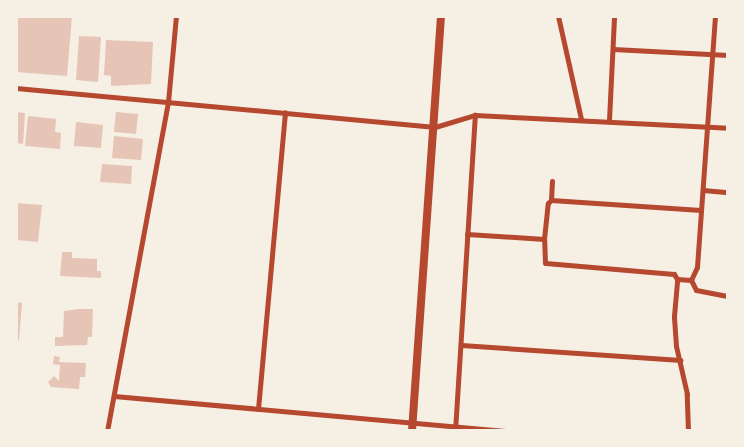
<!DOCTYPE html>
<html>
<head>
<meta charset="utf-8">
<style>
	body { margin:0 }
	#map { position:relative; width:744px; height:447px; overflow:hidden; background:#f6efe4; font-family:"Nunito Sans",sans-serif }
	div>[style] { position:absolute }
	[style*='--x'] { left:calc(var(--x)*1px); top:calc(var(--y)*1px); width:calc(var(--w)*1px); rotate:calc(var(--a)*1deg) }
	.building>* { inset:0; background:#e6c5b7 }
	.minor>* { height:5px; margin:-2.5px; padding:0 2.5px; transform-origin:2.5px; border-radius:2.5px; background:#b5482f }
	.tertiary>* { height:8px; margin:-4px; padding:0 4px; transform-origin:4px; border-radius:4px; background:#b5482f }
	span { translate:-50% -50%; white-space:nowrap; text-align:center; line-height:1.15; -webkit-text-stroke:4px #f6efe4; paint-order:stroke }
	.frame { position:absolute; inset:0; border:18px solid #f6efe4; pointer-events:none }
</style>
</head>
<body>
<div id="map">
	<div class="building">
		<div style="clip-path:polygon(16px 16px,72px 16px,67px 76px,16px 72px)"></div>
		<div style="clip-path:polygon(79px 36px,101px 37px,98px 82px,76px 80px)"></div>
		<div style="clip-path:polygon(106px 40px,153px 42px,151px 84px,111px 86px,111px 76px,104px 75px)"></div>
		<div style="clip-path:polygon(16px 112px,25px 113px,23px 144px,16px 143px)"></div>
		<div style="clip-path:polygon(116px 112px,138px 114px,136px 134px,114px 132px)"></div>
		<div style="clip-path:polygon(28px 116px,56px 119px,55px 132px,61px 133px,60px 149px,25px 146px)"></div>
		<div style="clip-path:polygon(76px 122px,103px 125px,101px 148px,74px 146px)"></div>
		<div style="clip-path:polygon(114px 136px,143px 139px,141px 160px,112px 158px)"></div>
		<div style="clip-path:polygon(102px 164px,132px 166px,131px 184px,100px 182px)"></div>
		<div style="clip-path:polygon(16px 203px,42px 205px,38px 242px,16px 240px)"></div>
		<div style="clip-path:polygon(62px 252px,72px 252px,72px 258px,97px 259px,97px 271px,101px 271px,101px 278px,60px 276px)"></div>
		<div style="clip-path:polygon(16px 302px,22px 303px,19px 340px,16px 340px)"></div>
		<div style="clip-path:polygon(78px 309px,93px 309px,92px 337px,88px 337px,87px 345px,55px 346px,55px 337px,63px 337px,64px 311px)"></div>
		<div style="clip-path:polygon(54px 356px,60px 357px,59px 362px,86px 363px,85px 377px,80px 377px,79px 389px,51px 387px,48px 382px,54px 376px,59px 381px,60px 365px,53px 364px)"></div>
	</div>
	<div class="minor">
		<div style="--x:558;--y:16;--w:106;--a:77.4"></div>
		<div style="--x:613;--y:49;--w:115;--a:3"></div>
		<div style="--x:16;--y:88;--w:421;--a:5.3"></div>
		<div style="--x:435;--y:127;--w:42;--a:-16.7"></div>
		<div style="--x:475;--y:115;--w:253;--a:2.9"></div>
		<div style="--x:609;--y:120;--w:104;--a:-87.2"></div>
		<div style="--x:703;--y:190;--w:25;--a:5"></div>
		<div style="--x:551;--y:200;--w:19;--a:-87"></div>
		<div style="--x:467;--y:234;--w:77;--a:3.7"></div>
		<div style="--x:677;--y:279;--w:6;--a:-121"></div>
		<div style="--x:674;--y:274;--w:129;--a:-175.1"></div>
		<div style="--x:545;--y:263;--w:24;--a:-92"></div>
		<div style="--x:544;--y:239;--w:36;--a:-84"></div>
		<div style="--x:548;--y:203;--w:4;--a:-45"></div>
		<div style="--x:551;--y:200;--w:150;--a:3.8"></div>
		<div style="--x:691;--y:280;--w:11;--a:63"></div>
		<div style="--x:696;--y:290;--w:33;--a:11"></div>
		<div style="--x:461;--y:345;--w:220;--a:3.9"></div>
		<div style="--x:114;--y:396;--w:393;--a:5.1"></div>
		<div style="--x:258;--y:409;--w:298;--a:-84.8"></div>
		<div style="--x:107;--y:431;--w:335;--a:-79.5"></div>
		<div style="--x:168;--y:102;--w:86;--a:-84.7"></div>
		<div style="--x:455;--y:431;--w:317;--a:-86.4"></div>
		<div style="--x:688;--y:431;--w:37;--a:-92"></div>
		<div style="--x:687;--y:394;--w:49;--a:-102.9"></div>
		<div style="--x:676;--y:346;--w:30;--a:-94"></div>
		<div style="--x:674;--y:316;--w:37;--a:-85"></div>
		<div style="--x:677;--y:279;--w:14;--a:4"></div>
		<div style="--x:691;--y:280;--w:14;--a:-65"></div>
		<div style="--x:697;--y:267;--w:252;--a:-85.9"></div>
	</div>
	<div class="tertiary">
		<div style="--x:412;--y:431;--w:416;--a:-86"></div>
	</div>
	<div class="frame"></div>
</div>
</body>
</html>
